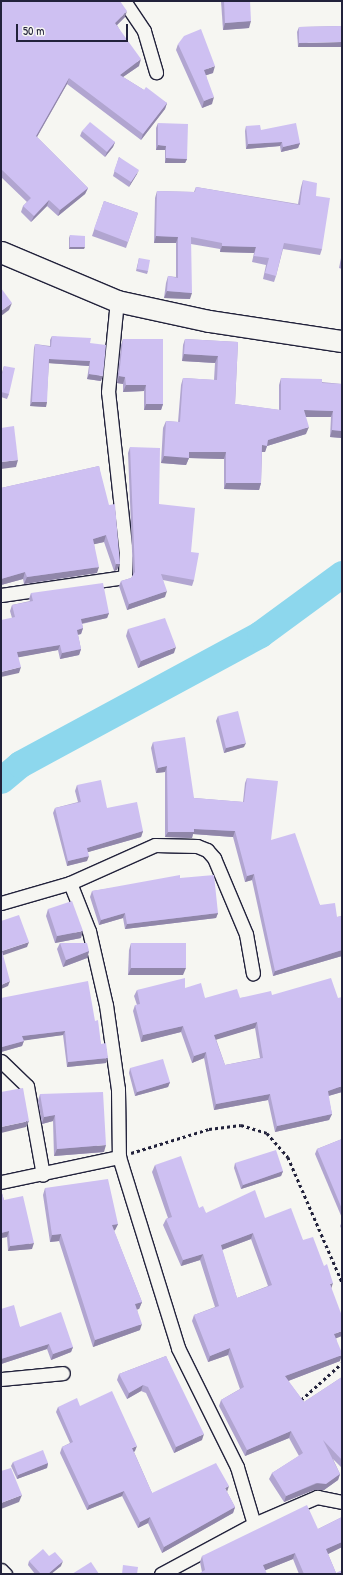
<!DOCTYPE html>
<html>
<head>
<meta charset="utf-8">
<style>
	body { margin:0 }
	#map { position:relative; width:343px; height:1575px; overflow:hidden; background:#f6f6f2; font-family:"Patrick Hand",sans-serif }
	div>[style] { position:absolute }
	[style*='--x'] { left:calc(var(--x)*1px); top:calc(var(--y)*1px); width:calc(var(--w)*1px); rotate:calc(var(--a)*1deg) }
	.river>* { height:27px; margin:-13.5px; padding:0 13.5px; transform-origin:13.5px; border-radius:13.5px; background:#8dd7ed }
	.path>* { height:2.5px; margin-top:-1.25px; transform-origin:0; background:repeating-linear-gradient(90deg,#22223b 0 3px,transparent 0 6px) }
	.roads { filter:drop-shadow(1px 0 #22223b) drop-shadow(-1px 0 #22223b) drop-shadow(0 1px #22223b) drop-shadow(0 -1px #22223b) }
	.minor>* { height:13px; margin:-6.5px; padding:0 6.5px; transform-origin:6.5px; border-radius:6.5px; background:#f6f6f2 }
	.primary>* { height:21px; margin:-10.5px; padding:0 10.5px; transform-origin:10.5px; border-radius:10.5px; background:#f6f6f2 }
	.wall>* { inset:0; background:#b1a5d0 }
	.shaded-wall>* { inset:0; background:#9086a9 }
	.building>* { inset:0; background:#cec0f2 }
	span { translate:-50% -50%; white-space:nowrap; text-align:center; line-height:1.15; -webkit-text-stroke:3px #f6f6f2; paint-order:stroke }
	.frame { position:absolute; inset:0; border:2px solid #22223b; pointer-events:none }
	.scale { position:absolute; left:16px; top:24px; width:112px; height:18px; box-sizing:border-box; border:2px solid #22223b; border-top:0; padding-left:5px; font-size:12px; line-height:14px; white-space:nowrap; color:#22223b; -webkit-text-stroke:3px #f6f6f2; paint-order:stroke }
</style>
</head>
<body>
<div id="map">
	<div class="river">
		<div style="--x:1;--y:780;--w:25;--a:-40"></div>
		<div style="--x:20;--y:764;--w:273;--a:-28.4"></div>
		<div style="--x:260;--y:634;--w:102;--a:-36.2"></div>
	</div>
	<div class="path">
		<div style="--x:131;--y:1153;--w:82;--a:-17.1"></div>
		<div style="--x:209;--y:1129;--w:32;--a:-7"></div>
		<div style="--x:241;--y:1125;--w:27;--a:17"></div>
		<div style="--x:267;--y:1133;--w:32;--a:49"></div>
		<div style="--x:288;--y:1157;--w:136;--a:66.6"></div>
		<div style="--x:301;--y:1400;--w:55;--a:-42.1"></div>
	</div>
	<div class="roads">
		<div class="minor">
			<div style="--x:124;--y:1;--w:36;--a:56"></div>
			<div style="--x:144;--y:31;--w:43;--a:73.7"></div>
			<div style="--x:1;--y:595;--w:125;--a:-8.3"></div>
			<div style="--x:125;--y:577;--w:23;--a:-88"></div>
			<div style="--x:126;--y:554;--w:163;--a:-96.3"></div>
			<div style="--x:108;--y:392;--w:91;--a:-84.4"></div>
			<div style="--x:70;--y:883;--w:52;--a:68.4"></div>
			<div style="--x:89;--y:931;--w:76;--a:77.1"></div>
			<div style="--x:106;--y:1005;--w:85;--a:81.9"></div>
			<div style="--x:118;--y:1089;--w:68;--a:89.2"></div>
			<div style="--x:119;--y:1157;--w:200;--a:72.8"></div>
			<div style="--x:178;--y:1348;--w:133;--a:63.6"></div>
			<div style="--x:237;--y:1467;--w:59;--a:73.4"></div>
			<div style="--x:1;--y:903;--w:72;--a:-16.2"></div>
			<div style="--x:70;--y:883;--w:93;--a:-24.1"></div>
			<div style="--x:155;--y:845;--w:42;--a:1.4"></div>
			<div style="--x:197;--y:846;--w:11;--a:22"></div>
			<div style="--x:207;--y:850;--w:11;--a:49"></div>
			<div style="--x:214;--y:858;--w:82;--a:67.2"></div>
			<div style="--x:246;--y:934;--w:40;--a:80"></div>
			<div style="--x:1;--y:1061;--w:36;--a:44"></div>
			<div style="--x:27;--y:1086;--w:90;--a:79.8"></div>
			<div style="--x:1;--y:1182;--w:121;--a:-12"></div>
			<div style="--x:1;--y:1379;--w:62;--a:-5.5"></div>
			<div style="--x:1;--y:1570;--w:6;--a:45"></div>
			<div style="--x:161;--y:1574;--w:106;--a:-28.3"></div>
			<div style="--x:254;--y:1524;--w:69;--a:-23.2"></div>
			<div style="--x:317;--y:1497;--w:25;--a:11"></div>
		</div>
		<div class="primary">
			<div style="--x:1;--y:252;--w:126;--a:22.9"></div>
			<div style="--x:117;--y:301;--w:94;--a:12.3"></div>
			<div style="--x:209;--y:321;--w:134;--a:8.6"></div>
		</div>
	</div>
	<div class="wall">
		<div style="clip-path:polygon(1px 1px,125px 17px,117px 25px,139px 66px,123px 77px,144px 90px,167px 103px,165px 109px,141px 140px,67px 84px,37px 137px,88px 188px,85px 194px,58px 216px,47px 206px,31px 222px,21px 212px,23px 206px,27px 202px,1px 177px)"></div>
		<div style="clip-path:polygon(221px 1px,250px 1px,249px 28px,223px 30px)"></div>
		<div style="clip-path:polygon(342px 26px,298px 47px,297px 32px,299px 27px)"></div>
		<div style="clip-path:polygon(178px 44px,213px 73px,206px 75px,212px 104px,202px 108px,176px 50px)"></div>
		<div style="clip-path:polygon(158px 123px,187px 159px,185px 163px,165px 163px,165px 150px,156px 150px,156px 128px)"></div>
		<div style="clip-path:polygon(246px 126px,300px 143px,298px 148px,281px 152px,280px 146px,246px 149px,245px 131px)"></div>
		<div style="clip-path:polygon(82px 131px,115px 142px,113px 147px,105px 157px,80px 136px)"></div>
		<div style="clip-path:polygon(119px 157px,137px 174px,129px 187px,113px 176px)"></div>
		<div style="clip-path:polygon(303px 180px,316px 196px,322px 249px,320px 255px,283px 249px,276px 276px,274px 282px,263px 279px,266px 265px,252px 262px,254px 253px,220px 252px,220px 249px,191px 244px,190px 299px,164px 298px,166px 283px,168px 276px,176px 277px,176px 243px,154px 243px,155px 198px,157px 191px,194px 192px,196px 187px,298px 204px,301px 187px)"></div>
		<div style="clip-path:polygon(104px 201px,138px 213px,126px 248px,92px 236px)"></div>
		<div style="clip-path:polygon(70px 235px,84px 249px,69px 249px,69px 238px)"></div>
		<div style="clip-path:polygon(342px 253px,342px 269px,339px 268px)"></div>
		<div style="clip-path:polygon(139px 258px,148px 271px,147px 274px,136px 271px)"></div>
		<div style="clip-path:polygon(52px 336px,90px 343px,101px 381px,87px 379px,89px 366px,49px 363px,46px 407px,30px 406px,34px 348px,35px 344px,50px 346px,50px 340px)"></div>
		<div style="clip-path:polygon(123px 339px,163px 404px,161px 410px,144px 410px,144px 391px,123px 392px,123px 384px,117px 383px,121px 345px)"></div>
		<div style="clip-path:polygon(185px 339px,238px 342px,235px 404px,279px 410px,279px 385px,281px 378px,342px 384px,342px 438px,330px 437px,331px 417px,306px 417px,306px 434px,267px 446px,265px 452px,262px 452px,261px 483px,259px 490px,224px 489px,224px 459px,189px 458px,186px 465px,161px 463px,163px 428px,166px 421px,178px 422px,181px 385px,183px 378px,214px 380px,215px 363px,182px 361px,183px 345px)"></div>
		<div style="clip-path:polygon(4px 366px,9px 394px,7px 399px,1px 397px,1px 376px)"></div>
		<div style="clip-path:polygon(130px 447px,159px 504px,191px 552px,194px 580px,192px 586px,163px 580px,165px 597px,127px 610px,119px 586px,121px 581px,131px 578px,133px 575px,128px 453px)"></div>
		<div style="clip-path:polygon(99px 466px,117px 570px,114px 571px,104px 542px,94px 544px,97px 573px,24px 584px,23px 579px,1px 585px,1px 488px)"></div>
		<div style="clip-path:polygon(31px 593px,109px 613px,107px 618px,82px 624px,83px 628px,81px 634px,78px 635px,81px 649px,79px 655px,60px 659px,58px 650px,18px 657px,19px 673px,12px 618px,10px 611px,12px 605px,30px 601px,29px 599px)"></div>
		<div style="clip-path:polygon(128px 629px,174px 653px,138px 668px,126px 636px)"></div>
		<div style="clip-path:polygon(218px 716px,244px 747px,224px 753px,216px 721px)"></div>
		<div style="clip-path:polygon(153px 742px,194px 798px,243px 802px,245px 783px,247px 778px,271px 840px,320px 905px,337px 917px,342px 916px,342px 956px,273px 976px,252px 880px,245px 882px,233px 837px,193px 834px,192px 838px,165px 837px,165px 772px,156px 773px,151px 748px)"></div>
		<div style="clip-path:polygon(77px 785px,107px 808px,143px 831px,141px 837px,88px 852px,87px 861px,67px 866px,53px 813px,55px 808px,78px 802px,75px 791px)"></div>
		<div style="clip-path:polygon(180px 878px,218px 913px,216px 918px,125px 929px,123px 918px,99px 925px,90px 897px,92px 891px)"></div>
		<div style="clip-path:polygon(48px 909px,81px 938px,55px 943px,46px 916px)"></div>
		<div style="clip-path:polygon(60px 943px,89px 951px,87px 958px,63px 967px,57px 949px)"></div>
		<div style="clip-path:polygon(131px 943px,183px 975px,128px 975px,129px 950px)"></div>
		<div style="clip-path:polygon(evenodd,185px 988px,205px 998px,240px 998px,272px 995px,342px 1092px,328px 1096px,332px 1114px,329px 1120px,275px 1132px,268px 1100px,214px 1110px,204px 1058px,192px 1063px,181px 1032px,141px 1042px,133px 1011px,135px 1005px,137px 1005px,134px 996px,137px 990px,185px 988px,255px 1028px,260px 1058px,225px 1065px,216px 1039px,255px 1028px)"></div>
		<div style="clip-path:polygon(1px 998px,95px 1021px,106px 1063px,67px 1067px,63px 1035px,24px 1040px,22px 1046px,1px 1052px)"></div>
		<div style="clip-path:polygon(130px 1068px,170px 1082px,168px 1087px,135px 1096px,129px 1073px)"></div>
		<div style="clip-path:polygon(40px 1094px,104px 1152px,54px 1156px,53px 1121px,42px 1124px,38px 1101px)"></div>
		<div style="clip-path:polygon(342px 1139px,342px 1218px,315px 1154px,317px 1149px)"></div>
		<div style="clip-path:polygon(235px 1163px,283px 1171px,281px 1176px,241px 1189px,234px 1168px)"></div>
		<div style="clip-path:polygon(evenodd,155px 1165px,199px 1208px,206px 1213px,265px 1218px,303px 1240px,331px 1288px,336px 1338px,340px 1361px,288px 1381px,304px 1402px,342px 1377px,342px 1468px,333px 1459px,340px 1474px,338px 1480px,324px 1490px,314px 1490px,284px 1502px,269px 1479px,272px 1473px,299px 1456px,289px 1438px,245px 1456px,219px 1406px,221px 1400px,240px 1389px,228px 1355px,208px 1362px,192px 1321px,194px 1315px,215px 1307px,200px 1260px,181px 1266px,163px 1225px,166px 1219px,168px 1218px,152px 1172px,155px 1165px,251px 1239px,268px 1286px,237px 1298px,222px 1250px,251px 1239px)"></div>
		<div style="clip-path:polygon(45px 1188px,118px 1224px,115px 1230px,114px 1231px,142px 1302px,139px 1309px,137px 1309px,140px 1330px,93px 1347px,59px 1241px,50px 1242px,43px 1195px)"></div>
		<div style="clip-path:polygon(1px 1190px,4px 1200px,32px 1249px,8px 1251px,7px 1237px,1px 1238px)"></div>
		<div style="clip-path:polygon(342px 1222px,342px 1230px,340px 1226px)"></div>
		<div style="clip-path:polygon(1px 1309px,20px 1327px,73px 1347px,71px 1352px,51px 1360px,47px 1349px,1px 1364px)"></div>
		<div style="clip-path:polygon(166px 1356px,202px 1440px,174px 1453px,146px 1393px,141px 1391px,127px 1399px,117px 1380px,119px 1374px)"></div>
		<div style="clip-path:polygon(80px 1406px,135px 1451px,134px 1452px,152px 1493px,227px 1492px,235px 1507px,233px 1513px,162px 1553px,148px 1523px,138px 1528px,122px 1496px,87px 1510px,60px 1453px,62px 1447px,70px 1443px,56px 1412px,58px 1407px)"></div>
		<div style="clip-path:polygon(13px 1462px,48px 1463px,47px 1468px,17px 1479px,11px 1466px)"></div>
		<div style="clip-path:polygon(342px 1517px,342px 1547px,328px 1554px,336px 1573px,342px 1574px,299px 1574px,293px 1559px,265px 1570px,202px 1572px,200px 1562px,202px 1556px,318px 1529px)"></div>
		<div style="clip-path:polygon(49px 1556px,61px 1566px,51px 1574px,35px 1574px,28px 1565px,29px 1561px)"></div>
	</div>
	<div class="shaded-wall">
		<div style="clip-path:polygon(127px 11px,125px 17px,113px 29px,115px 23px)"></div>
		<div style="clip-path:polygon(251px 21px,249px 28px,223px 30px,225px 23px)"></div>
		<div style="clip-path:polygon(342px 42px,342px 47px,298px 47px,299px 43px)"></div>
		<div style="clip-path:polygon(141px 59px,139px 66px,117px 81px,120px 75px)"></div>
		<div style="clip-path:polygon(215px 66px,213px 73px,201px 77px,204px 70px)"></div>
		<div style="clip-path:polygon(69px 78px,67px 84px,34px 142px,36px 136px)"></div>
		<div style="clip-path:polygon(214px 97px,212px 104px,202px 108px,204px 101px)"></div>
		<div style="clip-path:polygon(167px 103px,165px 109px,141px 140px,143px 134px)"></div>
		<div style="clip-path:polygon(115px 142px,113px 147px,105px 157px,107px 152px)"></div>
		<div style="clip-path:polygon(282px 142px,280px 146px,246px 149px,248px 144px)"></div>
		<div style="clip-path:polygon(300px 143px,298px 148px,281px 152px,283px 147px)"></div>
		<div style="clip-path:polygon(158px 145px,166px 146px,165px 150px,156px 150px)"></div>
		<div style="clip-path:polygon(166px 158px,187px 159px,185px 163px,165px 163px)"></div>
		<div style="clip-path:polygon(139px 170px,137px 174px,129px 187px,131px 182px)"></div>
		<div style="clip-path:polygon(88px 188px,85px 194px,58px 216px,60px 210px)"></div>
		<div style="clip-path:polygon(49px 200px,47px 206px,31px 222px,34px 216px)"></div>
		<div style="clip-path:polygon(156px 236px,178px 237px,176px 243px,154px 243px)"></div>
		<div style="clip-path:polygon(222px 246px,256px 247px,254px 253px,220px 252px)"></div>
		<div style="clip-path:polygon(70px 247px,85px 247px,84px 249px,69px 249px)"></div>
		<div style="clip-path:polygon(167px 291px,192px 293px,190px 299px,164px 298px)"></div>
		<div style="clip-path:polygon(12px 303px,9px 310px,1px 316px,1px 311px)"></div>
		<div style="clip-path:polygon(184px 354px,218px 356px,215px 363px,182px 361px)"></div>
		<div style="clip-path:polygon(49px 359px,90px 361px,89px 366px,47px 363px)"></div>
		<div style="clip-path:polygon(89px 374px,103px 376px,101px 381px,87px 379px)"></div>
		<div style="clip-path:polygon(119px 376px,125px 377px,123px 384px,117px 383px)"></div>
		<div style="clip-path:polygon(126px 385px,146px 385px,144px 391px,123px 392px)"></div>
		<div style="clip-path:polygon(32px 402px,47px 402px,46px 407px,30px 406px)"></div>
		<div style="clip-path:polygon(146px 404px,163px 404px,161px 410px,144px 410px)"></div>
		<div style="clip-path:polygon(304px 410px,333px 411px,331px 417px,301px 417px)"></div>
		<div style="clip-path:polygon(309px 427px,306px 434px,267px 446px,265px 452px,259px 452px,262px 445px,268px 440px)"></div>
		<div style="clip-path:polygon(332px 430px,342px 431px,342px 438px,330px 437px)"></div>
		<div style="clip-path:polygon(189px 452px,226px 452px,224px 459px,189px 458px,186px 465px,161px 463px,164px 456px)"></div>
		<div style="clip-path:polygon(18px 460px,16px 467px,1px 469px,1px 462px)"></div>
		<div style="clip-path:polygon(226px 483px,261px 483px,259px 490px,224px 489px)"></div>
		<div style="clip-path:polygon(106px 535px,104px 542px,91px 545px,93px 539px)"></div>
		<div style="clip-path:polygon(116px 564px,120px 564px,117px 570px,114px 571px)"></div>
		<div style="clip-path:polygon(99px 567px,97px 573px,24px 584px,27px 577px)"></div>
		<div style="clip-path:polygon(25px 572px,23px 579px,1px 585px,1px 579px)"></div>
		<div style="clip-path:polygon(167px 591px,165px 597px,127px 610px,129px 604px)"></div>
		<div style="clip-path:polygon(109px 613px,107px 618px,79px 624px,81px 619px)"></div>
		<div style="clip-path:polygon(83px 628px,81px 634px,75px 635px,77px 630px)"></div>
		<div style="clip-path:polygon(60px 645px,58px 650px,15px 658px,17px 652px)"></div>
		<div style="clip-path:polygon(176px 647px,174px 653px,138px 668px,141px 661px)"></div>
		<div style="clip-path:polygon(81px 649px,79px 655px,60px 659px,62px 653px)"></div>
		<div style="clip-path:polygon(21px 667px,19px 673px,1px 677px,1px 672px)"></div>
		<div style="clip-path:polygon(246px 743px,244px 747px,224px 753px,226px 748px)"></div>
		<div style="clip-path:polygon(167px 766px,165px 772px,156px 773px,158px 768px)"></div>
		<div style="clip-path:polygon(194px 829px,235px 831px,233px 837px,193px 834px,192px 838px,165px 837px,168px 832px)"></div>
		<div style="clip-path:polygon(143px 831px,141px 837px,85px 853px,87px 848px)"></div>
		<div style="clip-path:polygon(89px 856px,87px 861px,67px 866px,68px 861px)"></div>
		<div style="clip-path:polygon(254px 874px,252px 880px,245px 882px,247px 876px)"></div>
		<div style="clip-path:polygon(125px 913px,123px 918px,99px 925px,101px 920px)"></div>
		<div style="clip-path:polygon(218px 913px,216px 918px,125px 929px,127px 924px)"></div>
		<div style="clip-path:polygon(83px 931px,81px 938px,55px 943px,57px 936px)"></div>
		<div style="clip-path:polygon(29px 942px,27px 947px,1px 956px,2px 951px)"></div>
		<div style="clip-path:polygon(342px 950px,342px 956px,273px 976px,275px 971px)"></div>
		<div style="clip-path:polygon(89px 951px,87px 958px,63px 967px,66px 960px)"></div>
		<div style="clip-path:polygon(131px 968px,186px 968px,183px 975px,128px 975px)"></div>
		<div style="clip-path:polygon(10px 981px,8px 986px,1px 989px,1px 985px)"></div>
		<div style="clip-path:polygon(257px 1022px,255px 1028px,212px 1041px,214px 1035px)"></div>
		<div style="clip-path:polygon(183px 1026px,181px 1032px,141px 1042px,143px 1035px)"></div>
		<div style="clip-path:polygon(65px 1031px,63px 1035px,21px 1041px,22px 1036px)"></div>
		<div style="clip-path:polygon(24px 1041px,22px 1046px,1px 1052px,2px 1047px)"></div>
		<div style="clip-path:polygon(206px 1052px,204px 1058px,192px 1063px,194px 1056px)"></div>
		<div style="clip-path:polygon(108px 1058px,106px 1063px,67px 1067px,68px 1062px)"></div>
		<div style="clip-path:polygon(170px 1082px,168px 1087px,135px 1096px,137px 1092px)"></div>
		<div style="clip-path:polygon(342px 1086px,342px 1092px,325px 1097px,328px 1091px)"></div>
		<div style="clip-path:polygon(270px 1094px,268px 1100px,214px 1110px,216px 1104px)"></div>
		<div style="clip-path:polygon(332px 1114px,329px 1120px,275px 1132px,277px 1126px)"></div>
		<div style="clip-path:polygon(55px 1115px,53px 1121px,42px 1124px,44px 1117px)"></div>
		<div style="clip-path:polygon(29px 1121px,26px 1127px,1px 1133px,1px 1127px)"></div>
		<div style="clip-path:polygon(106px 1145px,104px 1152px,54px 1156px,57px 1149px)"></div>
		<div style="clip-path:polygon(283px 1171px,281px 1176px,241px 1189px,243px 1185px)"></div>
		<div style="clip-path:polygon(118px 1224px,115px 1230px,109px 1232px,112px 1225px)"></div>
		<div style="clip-path:polygon(9px 1231px,7px 1237px,1px 1238px,1px 1233px)"></div>
		<div style="clip-path:polygon(253px 1233px,251px 1239px,219px 1251px,221px 1245px)"></div>
		<div style="clip-path:polygon(61px 1234px,59px 1241px,50px 1242px,52px 1235px)"></div>
		<div style="clip-path:polygon(34px 1243px,32px 1249px,8px 1251px,10px 1246px)"></div>
		<div style="clip-path:polygon(203px 1254px,200px 1260px,181px 1266px,183px 1260px)"></div>
		<div style="clip-path:polygon(333px 1283px,331px 1289px,330px 1284px)"></div>
		<div style="clip-path:polygon(142px 1302px,139px 1309px,133px 1311px,135px 1304px)"></div>
		<div style="clip-path:polygon(142px 1324px,140px 1330px,93px 1347px,95px 1340px)"></div>
		<div style="clip-path:polygon(342px 1331px,342px 1336px,332px 1340px,334px 1334px)"></div>
		<div style="clip-path:polygon(49px 1344px,47px 1349px,1px 1364px,1px 1359px)"></div>
		<div style="clip-path:polygon(73px 1347px,71px 1352px,51px 1360px,53px 1354px)"></div>
		<div style="clip-path:polygon(230px 1348px,228px 1355px,208px 1362px,210px 1356px)"></div>
		<div style="clip-path:polygon(342px 1355px,340px 1361px,283px 1383px,285px 1376px)"></div>
		<div style="clip-path:polygon(143px 1385px,141px 1391px,127px 1399px,129px 1393px)"></div>
		<div style="clip-path:polygon(291px 1431px,289px 1438px,245px 1456px,247px 1450px)"></div>
		<div style="clip-path:polygon(204px 1434px,202px 1440px,174px 1453px,176px 1447px)"></div>
		<div style="clip-path:polygon(137px 1446px,135px 1451px,130px 1454px,132px 1448px)"></div>
		<div style="clip-path:polygon(48px 1463px,47px 1468px,17px 1479px,18px 1475px)"></div>
		<div style="clip-path:polygon(340px 1474px,338px 1480px,324px 1490px,314px 1490px,284px 1502px,286px 1496px)"></div>
		<div style="clip-path:polygon(229px 1486px,227px 1492px,225px 1488px)"></div>
		<div style="clip-path:polygon(124px 1491px,122px 1496px,87px 1510px,89px 1505px)"></div>
		<div style="clip-path:polygon(22px 1495px,19px 1502px,1px 1509px,1px 1503px)"></div>
		<div style="clip-path:polygon(235px 1507px,233px 1513px,162px 1553px,164px 1547px)"></div>
		<div style="clip-path:polygon(150px 1517px,148px 1523px,138px 1528px,140px 1522px)"></div>
		<div style="clip-path:polygon(342px 1542px,342px 1547px,324px 1556px,326px 1549px)"></div>
		<div style="clip-path:polygon(295px 1553px,293px 1559px,261px 1572px,263px 1565px)"></div>
		<div style="clip-path:polygon(63px 1561px,61px 1566px,51px 1574px,48px 1574px)"></div>
	</div>
	<div class="building">
		<div style="clip-path:polygon(1px 1px,120px 1px,127px 11px,115px 23px,141px 59px,120px 75px,144px 90px,146px 87px,167px 103px,143px 134px,69px 78px,36px 136px,88px 188px,60px 210px,49px 200px,34px 216px,23px 206px,31px 198px,1px 169px)"></div>
		<div style="clip-path:polygon(224px 1px,250px 1px,251px 21px,225px 23px)"></div>
		<div style="clip-path:polygon(342px 26px,342px 42px,299px 43px,299px 27px)"></div>
		<div style="clip-path:polygon(201px 29px,215px 66px,204px 70px,214px 97px,204px 101px,178px 44px,184px 36px)"></div>
		<div style="clip-path:polygon(90px 122px,115px 142px,107px 152px,82px 131px)"></div>
		<div style="clip-path:polygon(158px 123px,188px 124px,187px 159px,166px 158px,166px 146px,158px 145px)"></div>
		<div style="clip-path:polygon(296px 123px,300px 143px,283px 147px,282px 142px,248px 144px,246px 126px,260px 125px,261px 130px)"></div>
		<div style="clip-path:polygon(119px 157px,139px 170px,131px 182px,114px 171px)"></div>
		<div style="clip-path:polygon(303px 180px,317px 183px,316px 196px,330px 198px,322px 249px,284px 243px,276px 276px,265px 273px,269px 258px,254px 256px,256px 247px,222px 246px,222px 243px,191px 237px,192px 293px,167px 291px,168px 276px,178px 278px,178px 237px,156px 236px,157px 191px,195px 192px,196px 187px,300px 205px)"></div>
		<div style="clip-path:polygon(104px 201px,138px 213px,128px 242px,94px 229px)"></div>
		<div style="clip-path:polygon(70px 235px,85px 236px,85px 247px,70px 247px)"></div>
		<div style="clip-path:polygon(139px 258px,150px 260px,148px 271px,137px 269px)"></div>
		<div style="clip-path:polygon(1px 288px,12px 303px,1px 311px)"></div>
		<div style="clip-path:polygon(52px 336px,91px 338px,90px 343px,106px 345px,103px 376px,89px 374px,90px 361px,49px 359px,47px 402px,32px 402px,35px 344px,51px 347px)"></div>
		<div style="clip-path:polygon(123px 339px,163px 339px,163px 404px,146px 404px,146px 385px,126px 385px,125px 377px,119px 376px)"></div>
		<div style="clip-path:polygon(185px 339px,238px 342px,235px 404px,281px 410px,281px 378px,322px 379px,322px 383px,342px 384px,342px 431px,332px 430px,333px 411px,304px 410px,309px 427px,268px 440px,267px 446px,262px 445px,261px 483px,226px 483px,226px 452px,189px 452px,189px 458px,164px 456px,166px 421px,180px 422px,183px 378px,217px 380px,218px 356px,184px 354px)"></div>
		<div style="clip-path:polygon(4px 366px,15px 368px,9px 394px,1px 392px,1px 378px)"></div>
		<div style="clip-path:polygon(14px 426px,18px 460px,1px 462px,1px 428px)"></div>
		<div style="clip-path:polygon(130px 447px,160px 448px,159px 504px,195px 508px,191px 552px,199px 553px,194px 580px,161px 574px,167px 591px,129px 604px,121px 581px,131px 578px,135px 572px)"></div>
		<div style="clip-path:polygon(99px 466px,109px 505px,115px 504px,120px 564px,116px 564px,106px 535px,93px 539px,99px 567px,27px 577px,25px 572px,1px 579px,1px 488px)"></div>
		<div style="clip-path:polygon(103px 583px,109px 613px,81px 619px,83px 628px,77px 630px,81px 649px,62px 653px,60px 645px,17px 652px,21px 667px,1px 672px,1px 620px,15px 617px,12px 605px,33px 601px,31px 593px)"></div>
		<div style="clip-path:polygon(165px 618px,176px 647px,141px 661px,128px 629px)"></div>
		<div style="clip-path:polygon(238px 711px,246px 743px,226px 748px,218px 716px)"></div>
		<div style="clip-path:polygon(185px 737px,194px 798px,244px 802px,247px 778px,278px 781px,271px 840px,295px 833px,320px 905px,335px 903px,337px 917px,342px 916px,342px 950px,275px 971px,254px 874px,247px 876px,235px 831px,194px 829px,194px 832px,168px 832px,167px 766px,158px 768px,153px 742px)"></div>
		<div style="clip-path:polygon(101px 780px,107px 808px,137px 802px,143px 831px,87px 848px,89px 856px,68px 861px,55px 808px,81px 802px,77px 785px)"></div>
		<div style="clip-path:polygon(180px 875px,180px 878px,214px 875px,218px 913px,127px 924px,125px 913px,101px 920px,92px 891px)"></div>
		<div style="clip-path:polygon(72px 901px,83px 931px,57px 936px,48px 909px)"></div>
		<div style="clip-path:polygon(19px 915px,29px 942px,2px 951px,10px 981px,1px 985px,1px 921px)"></div>
		<div style="clip-path:polygon(60px 943px,87px 943px,89px 951px,66px 960px)"></div>
		<div style="clip-path:polygon(131px 943px,186px 943px,186px 968px,131px 968px)"></div>
		<div style="clip-path:polygon(evenodd,185px 978px,185px 988px,201px 983px,205px 998px,237px 989px,240px 998px,271px 991px,272px 995px,331px 978px,338px 998px,342px 997px,342px 1086px,328px 1091px,332px 1114px,277px 1126px,270px 1094px,216px 1104px,206px 1052px,194px 1056px,183px 1026px,143px 1035px,135px 1005px,140px 1004px,137px 990px,185px 978px,257px 1022px,263px 1058px,225px 1065px,214px 1035px,257px 1022px)"></div>
		<div style="clip-path:polygon(88px 981px,95px 1021px,98px 1020px,101px 1044px,106px 1043px,108px 1058px,68px 1062px,65px 1031px,22px 1036px,24px 1041px,2px 1047px,1px 1044px,1px 998px)"></div>
		<div style="clip-path:polygon(163px 1059px,170px 1082px,137px 1092px,130px 1068px)"></div>
		<div style="clip-path:polygon(23px 1088px,29px 1121px,1px 1127px,1px 1092px)"></div>
		<div style="clip-path:polygon(103px 1092px,106px 1145px,57px 1149px,55px 1115px,44px 1117px,40px 1094px)"></div>
		<div style="clip-path:polygon(342px 1139px,342px 1209px,317px 1149px)"></div>
		<div style="clip-path:polygon(276px 1150px,283px 1171px,243px 1185px,235px 1163px)"></div>
		<div style="clip-path:polygon(evenodd,181px 1156px,199px 1208px,203px 1206px,206px 1213px,255px 1190px,265px 1218px,291px 1208px,303px 1240px,313px 1237px,324px 1266px,327px 1264px,333px 1283px,330px 1284px,342px 1316px,342px 1331px,334px 1334px,342px 1353px,342px 1355px,285px 1376px,304px 1402px,342px 1377px,342px 1460px,323px 1440px,340px 1474px,326px 1484px,316px 1483px,286px 1496px,272px 1473px,303px 1453px,291px 1431px,247px 1450px,221px 1400px,244px 1387px,230px 1348px,210px 1356px,194px 1315px,219px 1306px,203px 1254px,183px 1260px,166px 1219px,172px 1217px,155px 1165px,181px 1156px,253px 1233px,272px 1285px,237px 1298px,221px 1245px,253px 1233px)"></div>
		<div style="clip-path:polygon(108px 1179px,118px 1224px,112px 1225px,142px 1302px,135px 1304px,142px 1324px,95px 1340px,61px 1234px,52px 1235px,45px 1188px)"></div>
		<div style="clip-path:polygon(1px 1190px,4px 1200px,23px 1196px,34px 1243px,10px 1246px,9px 1231px,1px 1233px)"></div>
		<div style="clip-path:polygon(14px 1305px,20px 1327px,61px 1312px,73px 1347px,53px 1354px,49px 1344px,1px 1359px,1px 1309px)"></div>
		<div style="clip-path:polygon(166px 1356px,204px 1434px,176px 1447px,148px 1387px,143px 1385px,129px 1393px,119px 1374px)"></div>
		<div style="clip-path:polygon(112px 1391px,137px 1446px,132px 1448px,152px 1493px,216px 1463px,229px 1486px,225px 1488px,235px 1507px,164px 1547px,150px 1517px,140px 1522px,124px 1491px,89px 1505px,62px 1447px,73px 1442px,58px 1407px,77px 1398px,80px 1406px)"></div>
		<div style="clip-path:polygon(43px 1450px,48px 1463px,18px 1475px,13px 1462px)"></div>
		<div style="clip-path:polygon(11px 1468px,22px 1495px,1px 1503px,1px 1471px)"></div>
		<div style="clip-path:polygon(307px 1505px,318px 1529px,342px 1517px,342px 1542px,326px 1549px,336px 1573px,342px 1570px,342px 1574px,304px 1574px,295px 1553px,263px 1565px,267px 1574px,198px 1574px,205px 1570px,202px 1556px)"></div>
		<div style="clip-path:polygon(43px 1549px,49px 1556px,55px 1552px,63px 1561px,48px 1574px,41px 1574px,29px 1561px)"></div>
		<div style="clip-path:polygon(91px 1562px,99px 1574px,72px 1574px)"></div>
		<div style="clip-path:polygon(123px 1565px,138px 1567px,137px 1574px,122px 1574px)"></div>
	</div>
	<div class="frame"></div>
	<div class="scale">50 m</div>
</div>
</body>
</html>
